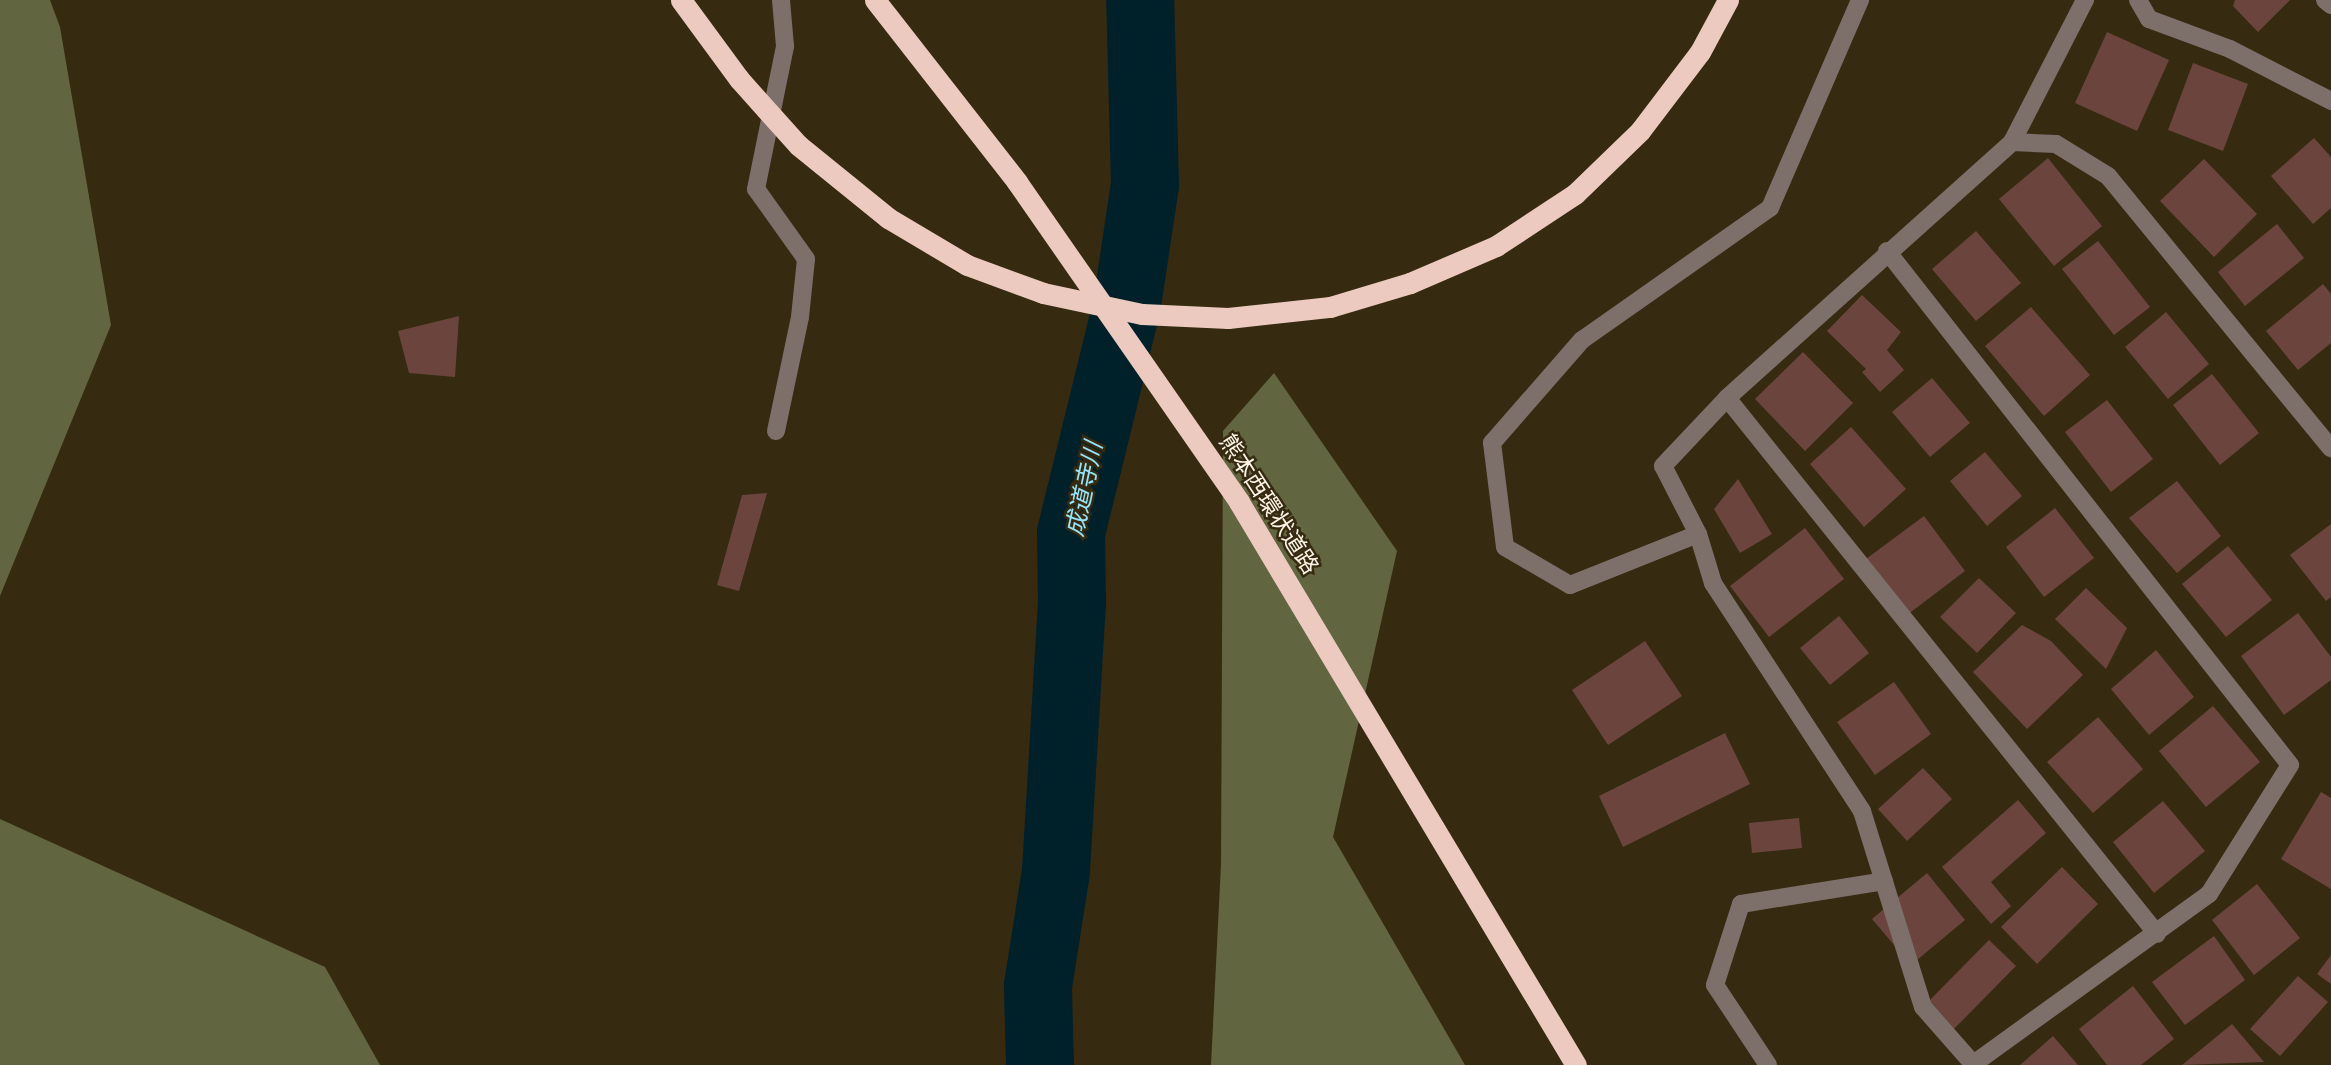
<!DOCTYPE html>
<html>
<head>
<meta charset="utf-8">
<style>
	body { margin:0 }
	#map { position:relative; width:2331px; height:1065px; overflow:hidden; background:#362a11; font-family:Quicksand,"Noto Sans JP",sans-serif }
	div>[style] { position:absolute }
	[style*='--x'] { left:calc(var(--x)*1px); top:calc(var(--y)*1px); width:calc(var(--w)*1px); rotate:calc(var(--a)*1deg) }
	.forest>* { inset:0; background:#616540 }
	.river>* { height:68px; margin:-34px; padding:0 34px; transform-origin:34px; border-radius:34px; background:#00212a }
	.building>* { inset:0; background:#6b453d }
	.street>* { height:18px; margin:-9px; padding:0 9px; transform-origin:9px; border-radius:9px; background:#7d6f6a }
	.highway>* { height:21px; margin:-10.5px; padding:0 10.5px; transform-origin:10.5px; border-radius:10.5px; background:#edcabf }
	span { translate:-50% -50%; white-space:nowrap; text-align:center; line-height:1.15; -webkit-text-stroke:5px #362a11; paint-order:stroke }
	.street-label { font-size:23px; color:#fcf4e5 }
	.water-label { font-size:24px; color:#94e5fc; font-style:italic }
</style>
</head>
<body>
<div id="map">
	<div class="forest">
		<div style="clip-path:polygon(0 0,50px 0,60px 27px,111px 325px,0 596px)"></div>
		<div style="clip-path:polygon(1274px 373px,1397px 551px,1333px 837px,1465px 1065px,1211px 1065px,1221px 864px,1223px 431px)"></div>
		<div style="clip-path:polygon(0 819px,325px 967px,380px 1065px,0 1065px)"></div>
	</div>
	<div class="river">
		<div style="--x:1040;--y:1065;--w:79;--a:-91.5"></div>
		<div style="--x:1038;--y:986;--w:116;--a:-81.1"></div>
		<div style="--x:1056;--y:871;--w:269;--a:-86.6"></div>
		<div style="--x:1072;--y:602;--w:69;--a:-90.8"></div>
		<div style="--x:1071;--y:533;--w:235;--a:-76.2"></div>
		<div style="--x:1127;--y:305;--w:121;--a:-81.5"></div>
		<div style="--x:1145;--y:185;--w:185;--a:-91.5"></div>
	</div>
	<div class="building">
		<div style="clip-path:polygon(2235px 0,2290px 0,2258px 32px,2233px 6px)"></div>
		<div style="clip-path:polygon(2107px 32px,2169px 60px,2137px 131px,2075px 103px)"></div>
		<div style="clip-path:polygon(2193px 63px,2248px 84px,2223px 151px,2168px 130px)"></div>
		<div style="clip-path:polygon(2314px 138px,2331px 157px,2331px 208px,2313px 224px,2271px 176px)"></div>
		<div style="clip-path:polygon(2048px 158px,2102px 226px,2054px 266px,1999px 199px)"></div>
		<div style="clip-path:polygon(2204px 159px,2257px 214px,2214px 257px,2160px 201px)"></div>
		<div style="clip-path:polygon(2277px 224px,2304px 258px,2245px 306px,2218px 272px)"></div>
		<div style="clip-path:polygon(1976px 231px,2021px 283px,1976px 321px,1932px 269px)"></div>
		<div style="clip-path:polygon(2098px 241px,2150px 307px,2114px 335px,2062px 269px)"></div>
		<div style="clip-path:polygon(2323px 284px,2331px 294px,2331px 343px,2298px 370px,2266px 331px)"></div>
		<div style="clip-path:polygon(1862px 295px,1901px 332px,1887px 350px,1904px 370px,1880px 392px,1862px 372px,1866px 369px,1827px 331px)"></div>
		<div style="clip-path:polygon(2031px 307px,2090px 375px,2044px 416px,1985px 346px)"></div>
		<div style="clip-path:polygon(2166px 312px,2209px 364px,2168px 399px,2125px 347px)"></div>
		<div style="clip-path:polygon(459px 316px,455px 377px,409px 373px,398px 331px)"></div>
		<div style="clip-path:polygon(1803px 352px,1853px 403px,1805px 451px,1755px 399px)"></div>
		<div style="clip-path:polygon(2212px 374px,2259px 433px,2220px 465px,2173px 405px)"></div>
		<div style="clip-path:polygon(1932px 378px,1970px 423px,1930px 457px,1892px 412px)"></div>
		<div style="clip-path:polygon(2107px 400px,2153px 459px,2111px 492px,2065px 432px)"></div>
		<div style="clip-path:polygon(1851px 427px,1906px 489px,1864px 527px,1810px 464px)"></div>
		<div style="clip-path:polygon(1985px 452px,2022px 496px,1987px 526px,1950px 481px)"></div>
		<div style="clip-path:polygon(1738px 479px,1772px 534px,1740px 553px,1714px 509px)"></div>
		<div style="clip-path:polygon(2177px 481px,2221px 536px,2177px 573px,2129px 518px)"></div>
		<div style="clip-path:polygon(767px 493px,739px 591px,717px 585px,742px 495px)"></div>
		<div style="clip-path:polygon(2055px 508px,2094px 558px,2044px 597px,2006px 547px)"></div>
		<div style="clip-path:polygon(1924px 516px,1965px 571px,1907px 615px,1866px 559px)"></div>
		<div style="clip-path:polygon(2331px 524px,2331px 597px,2326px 601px,2290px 555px)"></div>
		<div style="clip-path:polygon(1805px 528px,1844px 579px,1769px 637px,1730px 586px)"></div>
		<div style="clip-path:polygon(2228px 546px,2272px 600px,2226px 637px,2182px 584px)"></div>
		<div style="clip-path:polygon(1979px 578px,2016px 613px,1977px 653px,1940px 617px)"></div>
		<div style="clip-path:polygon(2086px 588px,2127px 628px,2106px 669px,2055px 619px)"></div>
		<div style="clip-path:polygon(2298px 613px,2331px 657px,2331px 680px,2284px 715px,2241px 656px)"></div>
		<div style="clip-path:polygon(1839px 616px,1869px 653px,1830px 685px,1800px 648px)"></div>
		<div style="clip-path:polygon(2022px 625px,2051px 641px,2083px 675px,2027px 729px,1973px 672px)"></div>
		<div style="clip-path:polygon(1645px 641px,1682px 696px,1608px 745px,1572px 690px)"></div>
		<div style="clip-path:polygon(2156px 650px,2194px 697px,2149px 735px,2111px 689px)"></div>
		<div style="clip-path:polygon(1894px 682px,1931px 734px,1875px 775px,1837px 722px)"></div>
		<div style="clip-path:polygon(2213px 706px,2260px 762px,2206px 807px,2159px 751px)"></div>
		<div style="clip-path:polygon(2098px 717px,2143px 769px,2093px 813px,2047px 762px)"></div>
		<div style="clip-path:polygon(1725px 733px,1750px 784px,1623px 847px,1599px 796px)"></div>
		<div style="clip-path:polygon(1923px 768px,1952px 799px,1907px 841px,1878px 809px)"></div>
		<div style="clip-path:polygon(2321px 792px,2331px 798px,2331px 889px,2281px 859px)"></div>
		<div style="clip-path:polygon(2018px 800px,2046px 833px,1991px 882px,2011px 906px,1991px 924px,1942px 867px)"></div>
		<div style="clip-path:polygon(2163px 801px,2205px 851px,2154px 893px,2113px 842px)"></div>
		<div style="clip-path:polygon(1799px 818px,1802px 848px,1752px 853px,1749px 823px)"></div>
		<div style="clip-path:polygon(2062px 867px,2098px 904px,2037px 964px,2001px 927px)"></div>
		<div style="clip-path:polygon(1927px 873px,1965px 920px,1911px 965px,1872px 919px)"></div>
		<div style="clip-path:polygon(2257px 884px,2300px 938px,2254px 975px,2212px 920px)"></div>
		<div style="clip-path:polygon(2214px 936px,2245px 980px,2185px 1025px,2152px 982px)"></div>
		<div style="clip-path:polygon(1989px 940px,2016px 966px,1950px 1033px,1923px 1007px)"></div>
		<div style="clip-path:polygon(2331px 955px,2331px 984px,2317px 974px)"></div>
		<div style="clip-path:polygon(2298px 976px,2328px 1002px,2280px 1056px,2250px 1029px)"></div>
		<div style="clip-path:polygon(2133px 986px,2174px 1039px,2141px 1065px,2107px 1065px,2079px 1029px)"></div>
		<div style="clip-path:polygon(2232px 1024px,2264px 1062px,2182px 1065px)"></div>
		<div style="clip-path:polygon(2053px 1036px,2078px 1065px,2020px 1065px)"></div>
	</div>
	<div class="street">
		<div style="--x:2138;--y:0;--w:22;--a:60"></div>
		<div style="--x:2149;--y:19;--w:86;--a:20.3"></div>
		<div style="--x:2230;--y:49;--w:114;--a:27.2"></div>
		<div style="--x:2325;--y:0;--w:8;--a:40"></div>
		<div style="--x:2012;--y:142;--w:160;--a:-62.8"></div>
		<div style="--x:1887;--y:251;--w:653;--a:51.9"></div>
		<div style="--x:2290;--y:765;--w:152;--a:122.1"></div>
		<div style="--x:2209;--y:894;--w:291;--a:144.2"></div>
		<div style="--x:1727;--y:398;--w:687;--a:51.26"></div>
		<div style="--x:776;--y:431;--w:116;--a:-78.1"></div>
		<div style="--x:800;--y:317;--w:58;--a:-84.1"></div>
		<div style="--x:806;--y:259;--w:86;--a:-125.5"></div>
		<div style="--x:756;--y:189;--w:146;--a:-78.5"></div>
		<div style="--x:785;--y:46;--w:46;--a:-95"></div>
		<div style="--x:1698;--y:534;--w:138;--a:158.3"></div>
		<div style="--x:1570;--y:585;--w:75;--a:-149.7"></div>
		<div style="--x:1505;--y:547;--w:105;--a:-97.1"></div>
		<div style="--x:1492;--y:443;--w:137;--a:-48.9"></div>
		<div style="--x:1582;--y:340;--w:230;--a:-35.1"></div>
		<div style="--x:1770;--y:208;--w:227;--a:-66.6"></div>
		<div style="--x:1768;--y:1065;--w:96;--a:-123.5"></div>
		<div style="--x:1715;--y:985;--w:85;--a:-72.2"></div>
		<div style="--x:1741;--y:904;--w:145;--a:-9.1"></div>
		<div style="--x:1974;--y:1065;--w:77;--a:-131.3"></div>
		<div style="--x:1923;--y:1007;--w:205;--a:-107.3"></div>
		<div style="--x:1862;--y:811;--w:272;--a:-123.2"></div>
		<div style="--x:1713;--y:583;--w:51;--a:-107"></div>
		<div style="--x:1698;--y:534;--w:76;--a:-117.2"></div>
		<div style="--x:1663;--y:466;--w:93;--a:-46.7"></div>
		<div style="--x:1727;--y:398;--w:383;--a:-41.9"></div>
		<div style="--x:2012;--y:142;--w:44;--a:2.6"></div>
		<div style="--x:2056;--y:144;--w:61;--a:31.6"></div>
		<div style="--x:2108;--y:176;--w:352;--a:50.7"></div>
	</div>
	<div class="highway">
		<div style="--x:681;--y:0;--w:98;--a:53.7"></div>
		<div style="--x:739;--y:79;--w:89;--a:48.2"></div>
		<div style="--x:798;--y:145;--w:116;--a:39"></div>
		<div style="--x:888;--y:218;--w:92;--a:30.7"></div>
		<div style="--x:967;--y:265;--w:81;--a:20.2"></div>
		<div style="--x:1043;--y:293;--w:101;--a:12"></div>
		<div style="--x:1142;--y:314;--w:86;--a:2.7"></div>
		<div style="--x:1228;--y:318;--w:103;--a:-6.2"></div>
		<div style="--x:1330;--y:307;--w:84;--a:-16.7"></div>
		<div style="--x:1410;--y:283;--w:94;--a:-23.3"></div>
		<div style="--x:1496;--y:246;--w:95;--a:-33.4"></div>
		<div style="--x:1575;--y:194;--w:91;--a:-44.1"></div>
		<div style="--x:1640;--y:131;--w:99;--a:-52.8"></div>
		<div style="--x:1700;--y:52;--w:59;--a:-61.7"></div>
		<div style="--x:875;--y:0;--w:231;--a:52"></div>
		<div style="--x:1017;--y:182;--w:389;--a:55.2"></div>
		<div style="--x:1239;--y:502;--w:656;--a:59.1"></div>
	</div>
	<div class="street-label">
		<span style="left:1269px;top:504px;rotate:57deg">熊本西環状道路</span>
	</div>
	<div class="water-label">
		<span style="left:1084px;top:489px;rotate:-78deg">成道寺川</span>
	</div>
</div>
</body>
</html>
